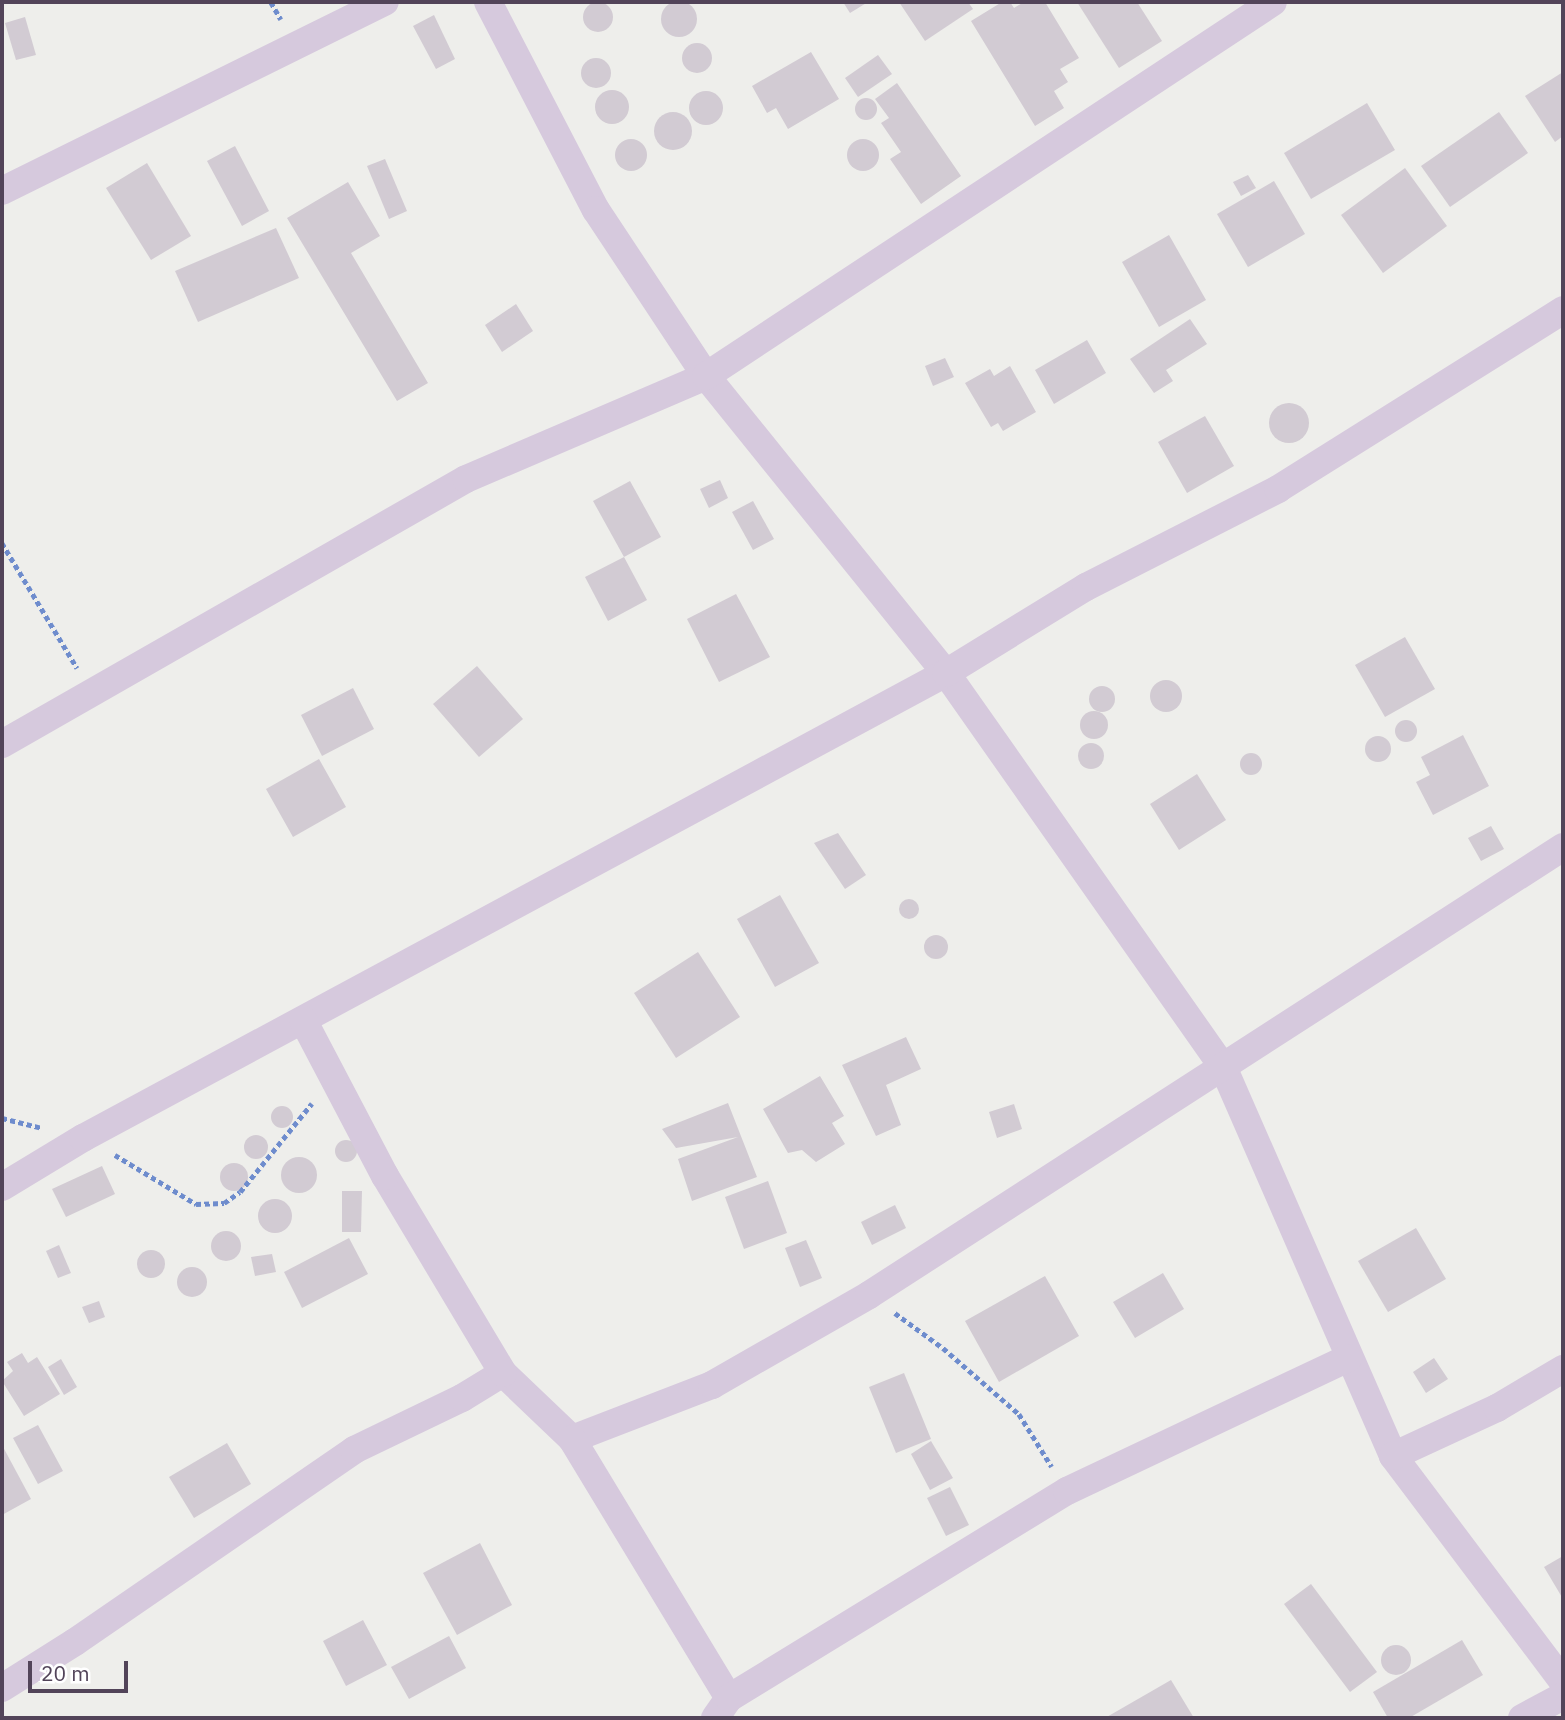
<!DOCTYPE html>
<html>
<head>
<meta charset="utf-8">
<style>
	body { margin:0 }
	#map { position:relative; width:1565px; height:1720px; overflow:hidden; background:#eeeeeb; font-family:"IBM Plex Sans",sans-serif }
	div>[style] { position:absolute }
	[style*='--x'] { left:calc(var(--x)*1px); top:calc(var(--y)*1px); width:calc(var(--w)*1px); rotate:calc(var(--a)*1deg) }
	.building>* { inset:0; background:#d2cbd3 }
	.round { border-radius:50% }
	.path>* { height:4.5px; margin-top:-2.25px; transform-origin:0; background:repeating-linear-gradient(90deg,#6e8ccd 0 5px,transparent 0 8.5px) }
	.minor>* { height:28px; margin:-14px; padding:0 14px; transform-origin:14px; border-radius:14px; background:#d6c9dd }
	span { translate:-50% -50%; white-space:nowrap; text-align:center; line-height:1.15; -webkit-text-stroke:5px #fff; paint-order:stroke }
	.frame { position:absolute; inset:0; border:4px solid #524459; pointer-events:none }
	.scale { position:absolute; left:28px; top:1661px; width:100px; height:32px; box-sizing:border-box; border:4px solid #524459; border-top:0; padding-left:9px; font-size:21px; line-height:24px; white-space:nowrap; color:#524459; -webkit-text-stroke:5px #fff; paint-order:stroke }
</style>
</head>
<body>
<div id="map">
	<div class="building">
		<div class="round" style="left:661px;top:1px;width:36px;height:36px"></div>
		<div class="round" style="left:583px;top:2px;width:30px;height:30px"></div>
		<div style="clip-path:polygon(843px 2px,868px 2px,850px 13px)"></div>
		<div style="clip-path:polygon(899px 2px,968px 2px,973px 9px,925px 41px)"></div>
		<div style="clip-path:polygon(1002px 2px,1010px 2px,1014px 8px,1024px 2px,1045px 2px,1079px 58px,1060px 69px,1068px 82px,1054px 91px,1064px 108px,1035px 126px,971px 21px)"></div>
		<div style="clip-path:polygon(1077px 2px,1137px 2px,1162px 41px,1119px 68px)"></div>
		<div style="clip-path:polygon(434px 15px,455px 59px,436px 69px,413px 26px)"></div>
		<div style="clip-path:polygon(25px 17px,36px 55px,16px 60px,5px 23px)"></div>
		<div class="round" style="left:682px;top:43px;width:30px;height:30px"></div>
		<div style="clip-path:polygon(811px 52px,839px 99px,788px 129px,776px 108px,767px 113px,752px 86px)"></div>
		<div style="clip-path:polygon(878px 55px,892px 74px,858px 97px,845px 78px)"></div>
		<div class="round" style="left:581px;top:58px;width:30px;height:30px"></div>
		<div style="clip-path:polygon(1563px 72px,1563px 136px,1555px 142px,1525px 96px)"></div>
		<div style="clip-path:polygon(897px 83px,961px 176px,921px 204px,890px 159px,901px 152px,881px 123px,889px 118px,875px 99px)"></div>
		<div class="round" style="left:595px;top:90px;width:34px;height:34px"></div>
		<div class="round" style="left:689px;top:91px;width:34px;height:34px"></div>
		<div class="round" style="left:855px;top:98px;width:22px;height:22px"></div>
		<div style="clip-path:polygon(1367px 103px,1395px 150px,1311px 199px,1284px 153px)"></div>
		<div class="round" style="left:654px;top:112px;width:38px;height:38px"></div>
		<div style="clip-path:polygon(1499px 112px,1528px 153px,1450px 207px,1421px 166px)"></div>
		<div class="round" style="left:615px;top:139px;width:32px;height:32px"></div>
		<div class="round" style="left:847px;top:139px;width:32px;height:32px"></div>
		<div style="clip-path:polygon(235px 146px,269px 211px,242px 226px,207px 161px)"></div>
		<div style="clip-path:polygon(385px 159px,407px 211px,389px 219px,367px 166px)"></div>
		<div style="clip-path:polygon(147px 163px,191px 236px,151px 260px,106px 188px)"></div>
		<div style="clip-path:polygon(1405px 168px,1447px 226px,1383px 273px,1341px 215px)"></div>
		<div style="clip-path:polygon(1248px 175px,1256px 188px,1241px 196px,1233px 182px)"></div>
		<div style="clip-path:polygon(1274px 181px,1305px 234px,1248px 267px,1217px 214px)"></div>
		<div style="clip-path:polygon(348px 182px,380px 236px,351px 253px,428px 383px,397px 401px,287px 218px)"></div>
		<div style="clip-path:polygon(276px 228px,299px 278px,198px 322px,175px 271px)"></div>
		<div style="clip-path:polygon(1169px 235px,1206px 300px,1159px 327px,1122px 262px)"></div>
		<div style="clip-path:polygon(516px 304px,533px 331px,502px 352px,485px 325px)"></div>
		<div style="clip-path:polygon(1190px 319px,1207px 344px,1166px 370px,1173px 381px,1154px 393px,1130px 359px)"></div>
		<div style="clip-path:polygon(1087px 340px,1106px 373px,1054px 404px,1035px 370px)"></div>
		<div style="clip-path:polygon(945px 358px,954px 377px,933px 386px,925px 366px)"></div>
		<div style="clip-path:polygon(1010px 366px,1036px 412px,1003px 431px,998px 423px,991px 427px,965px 383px,990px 369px,994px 376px)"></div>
		<div class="round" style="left:1269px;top:403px;width:40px;height:40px"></div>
		<div style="clip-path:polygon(1205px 416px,1234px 466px,1187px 493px,1158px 442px)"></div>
		<div style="clip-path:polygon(720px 480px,728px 498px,709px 508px,700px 489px)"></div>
		<div style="clip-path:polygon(630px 481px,661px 537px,624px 557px,593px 501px)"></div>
		<div style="clip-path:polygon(753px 501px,774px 539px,753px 550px,732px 512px)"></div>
		<div style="clip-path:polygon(624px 557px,647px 600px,608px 621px,585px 577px)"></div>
		<div style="clip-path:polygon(736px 594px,770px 657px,719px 682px,687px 619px)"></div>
		<div style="clip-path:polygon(1405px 637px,1435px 689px,1385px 717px,1355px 665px)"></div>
		<div style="clip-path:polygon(477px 666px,523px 719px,479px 757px,433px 704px)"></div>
		<div class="round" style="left:1150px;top:680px;width:32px;height:32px"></div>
		<div class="round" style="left:1089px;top:686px;width:26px;height:26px"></div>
		<div style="clip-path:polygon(353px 688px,374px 729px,322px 756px,301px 715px)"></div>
		<div class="round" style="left:1080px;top:711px;width:28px;height:28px"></div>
		<div class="round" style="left:1395px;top:720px;width:22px;height:22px"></div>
		<div style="clip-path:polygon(1463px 735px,1489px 786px,1433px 815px,1416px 782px,1430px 775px,1421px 757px)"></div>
		<div class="round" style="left:1365px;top:736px;width:26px;height:26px"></div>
		<div class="round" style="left:1078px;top:743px;width:26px;height:26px"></div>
		<div class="round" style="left:1240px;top:753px;width:22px;height:22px"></div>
		<div style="clip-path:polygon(319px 759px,346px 807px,293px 837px,266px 789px)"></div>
		<div style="clip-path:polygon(1197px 774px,1226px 820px,1179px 850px,1150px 804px)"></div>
		<div style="clip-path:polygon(1491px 826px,1504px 849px,1481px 861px,1468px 838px)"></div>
		<div style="clip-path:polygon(838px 833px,866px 875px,845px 889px,814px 843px)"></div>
		<div style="clip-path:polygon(780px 895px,819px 963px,775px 987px,737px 919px)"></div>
		<div class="round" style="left:899px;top:899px;width:20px;height:20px"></div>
		<div class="round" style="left:924px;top:935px;width:24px;height:24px"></div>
		<div style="clip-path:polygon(698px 952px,740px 1017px,676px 1058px,634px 993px)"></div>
		<div style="clip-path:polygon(906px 1037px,921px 1069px,886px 1085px,901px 1125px,876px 1136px,842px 1065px)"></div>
		<div style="clip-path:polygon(820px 1076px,844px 1116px,832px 1123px,845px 1144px,816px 1162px,802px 1150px,788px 1153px,763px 1109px)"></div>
		<div style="clip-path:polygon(728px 1103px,757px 1177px,692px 1201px,678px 1159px,738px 1137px,676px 1148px,662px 1129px)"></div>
		<div style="clip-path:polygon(1014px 1104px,1022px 1129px,997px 1138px,989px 1112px)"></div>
		<div class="round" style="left:271px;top:1106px;width:22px;height:22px"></div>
		<div class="round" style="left:244px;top:1135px;width:24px;height:24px"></div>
		<div class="round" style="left:335px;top:1140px;width:22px;height:22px"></div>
		<div class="round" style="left:281px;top:1157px;width:36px;height:36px"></div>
		<div class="round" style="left:220px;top:1163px;width:28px;height:28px"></div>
		<div style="clip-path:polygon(102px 1166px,115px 1194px,66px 1217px,52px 1189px)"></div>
		<div style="clip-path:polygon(768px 1181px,787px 1233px,744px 1249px,725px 1197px)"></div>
		<div style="clip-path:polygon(342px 1191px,362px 1191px,361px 1232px,342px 1232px)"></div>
		<div class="round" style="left:258px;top:1199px;width:34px;height:34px"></div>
		<div style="clip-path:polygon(895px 1205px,906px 1228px,872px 1245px,861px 1222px)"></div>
		<div style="clip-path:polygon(1416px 1228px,1446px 1279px,1388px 1312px,1358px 1261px)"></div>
		<div class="round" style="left:211px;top:1231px;width:30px;height:30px"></div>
		<div style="clip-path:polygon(349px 1238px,368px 1274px,302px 1308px,284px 1272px)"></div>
		<div style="clip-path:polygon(806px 1240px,822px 1278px,800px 1287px,785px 1248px)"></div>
		<div style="clip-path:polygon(59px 1245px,71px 1273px,58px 1278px,46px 1251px)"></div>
		<div class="round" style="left:137px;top:1250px;width:28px;height:28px"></div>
		<div style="clip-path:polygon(272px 1254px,276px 1272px,255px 1276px,251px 1257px)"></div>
		<div class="round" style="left:177px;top:1267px;width:30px;height:30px"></div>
		<div style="clip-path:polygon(1163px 1273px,1184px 1309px,1135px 1338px,1113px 1302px)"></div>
		<div style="clip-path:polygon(1045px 1276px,1079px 1336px,999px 1382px,965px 1321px)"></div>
		<div style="clip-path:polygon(99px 1301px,105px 1317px,89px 1323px,82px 1307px)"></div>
		<div style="clip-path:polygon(22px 1353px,28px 1363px,37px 1357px,60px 1394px,24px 1416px,2px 1381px,13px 1371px,7px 1362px)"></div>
		<div style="clip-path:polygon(1434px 1358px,1448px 1379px,1426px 1393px,1413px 1372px)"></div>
		<div style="clip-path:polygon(61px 1359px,77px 1387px,64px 1395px,48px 1367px)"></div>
		<div style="clip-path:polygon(904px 1373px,931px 1439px,896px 1453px,869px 1387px)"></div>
		<div style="clip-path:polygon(38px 1425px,63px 1471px,38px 1484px,13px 1438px)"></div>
		<div style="clip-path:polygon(931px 1441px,953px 1478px,930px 1490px,911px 1454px)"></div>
		<div style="clip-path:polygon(227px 1443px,251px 1484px,194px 1518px,169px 1477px)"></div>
		<div style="clip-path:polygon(2px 1445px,31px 1499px,2px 1515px)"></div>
		<div style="clip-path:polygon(950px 1487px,969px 1525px,946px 1536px,927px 1498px)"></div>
		<div style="clip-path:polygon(480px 1543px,512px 1605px,457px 1635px,423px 1573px)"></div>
		<div style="clip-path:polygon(1563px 1556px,1563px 1599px,1544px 1567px)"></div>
		<div style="clip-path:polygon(1311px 1584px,1377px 1672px,1350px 1692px,1284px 1604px)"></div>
		<div style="clip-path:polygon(363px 1620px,387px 1665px,346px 1686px,323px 1641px)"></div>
		<div style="clip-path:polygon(449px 1636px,466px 1668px,409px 1699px,391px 1667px)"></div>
		<div style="clip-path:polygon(1462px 1640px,1483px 1675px,1409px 1718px,1388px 1718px,1373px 1692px)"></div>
		<div class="round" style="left:1381px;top:1645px;width:30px;height:30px"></div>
		<div style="clip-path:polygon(1171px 1680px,1194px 1718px,1105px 1718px)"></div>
	</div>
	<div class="path">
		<div style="--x:271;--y:2;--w:20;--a:60"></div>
		<div style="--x:2;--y:543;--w:146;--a:59"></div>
		<div style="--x:2;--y:1118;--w:41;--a:14"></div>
		<div style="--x:115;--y:1155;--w:95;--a:31.2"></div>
		<div style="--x:196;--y:1204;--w:28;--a:-2"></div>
		<div style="--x:224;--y:1203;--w:19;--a:-35"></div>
		<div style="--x:240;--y:1192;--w:114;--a:-51"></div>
		<div style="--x:895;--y:1313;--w:59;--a:36.1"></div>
		<div style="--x:943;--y:1348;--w:101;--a:41"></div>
		<div style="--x:1019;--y:1414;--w:62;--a:58.1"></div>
	</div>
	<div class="minor">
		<div style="--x:488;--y:2;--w:234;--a:62.6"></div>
		<div style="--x:596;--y:210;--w:199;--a:56.5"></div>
		<div style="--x:706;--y:376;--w:382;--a:51.1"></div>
		<div style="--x:946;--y:673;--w:484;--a:54.9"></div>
		<div style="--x:1224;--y:1069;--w:422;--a:66.4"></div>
		<div style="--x:1393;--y:1456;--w:283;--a:53"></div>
		<div style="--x:2;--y:191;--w:427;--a:-26.3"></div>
		<div style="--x:2;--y:744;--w:534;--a:-29.73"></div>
		<div style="--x:466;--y:479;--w:261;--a:-23.2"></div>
		<div style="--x:706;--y:376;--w:679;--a:-33.41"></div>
		<div style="--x:2;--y:1187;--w:95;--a:-31.2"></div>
		<div style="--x:83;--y:1138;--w:980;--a:-28.32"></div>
		<div style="--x:946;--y:673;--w:164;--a:-31.6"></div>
		<div style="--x:1086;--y:587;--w:216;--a:-27"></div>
		<div style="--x:1278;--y:489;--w:337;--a:-32.1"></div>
		<div style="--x:503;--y:1373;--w:95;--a:43.7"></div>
		<div style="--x:572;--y:1439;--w:150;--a:-21.1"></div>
		<div style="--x:712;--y:1385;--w:181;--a:-29.8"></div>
		<div style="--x:869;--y:1295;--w:826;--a:-32.84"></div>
		<div style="--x:572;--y:1439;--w:303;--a:58.8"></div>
		<div style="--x:1393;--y:1456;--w:115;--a:-24.8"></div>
		<div style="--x:1497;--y:1408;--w:77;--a:-30.6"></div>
		<div style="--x:2;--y:1688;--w:86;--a:-32.2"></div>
		<div style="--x:75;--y:1642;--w:339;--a:-34.5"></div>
		<div style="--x:354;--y:1450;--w:120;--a:-25.7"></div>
		<div style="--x:462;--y:1398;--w:48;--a:-31.4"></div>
		<div style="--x:503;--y:1373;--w:230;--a:-120.9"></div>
		<div style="--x:385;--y:1176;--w:176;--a:-117.7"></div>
		<div style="--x:715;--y:1718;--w:24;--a:-55"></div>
		<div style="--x:729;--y:1698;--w:396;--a:-31.5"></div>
		<div style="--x:1067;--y:1491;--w:311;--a:-25.3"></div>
		<div style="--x:1522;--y:1718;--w:47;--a:-28.2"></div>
	</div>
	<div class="frame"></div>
	<div class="scale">20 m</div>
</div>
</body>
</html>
